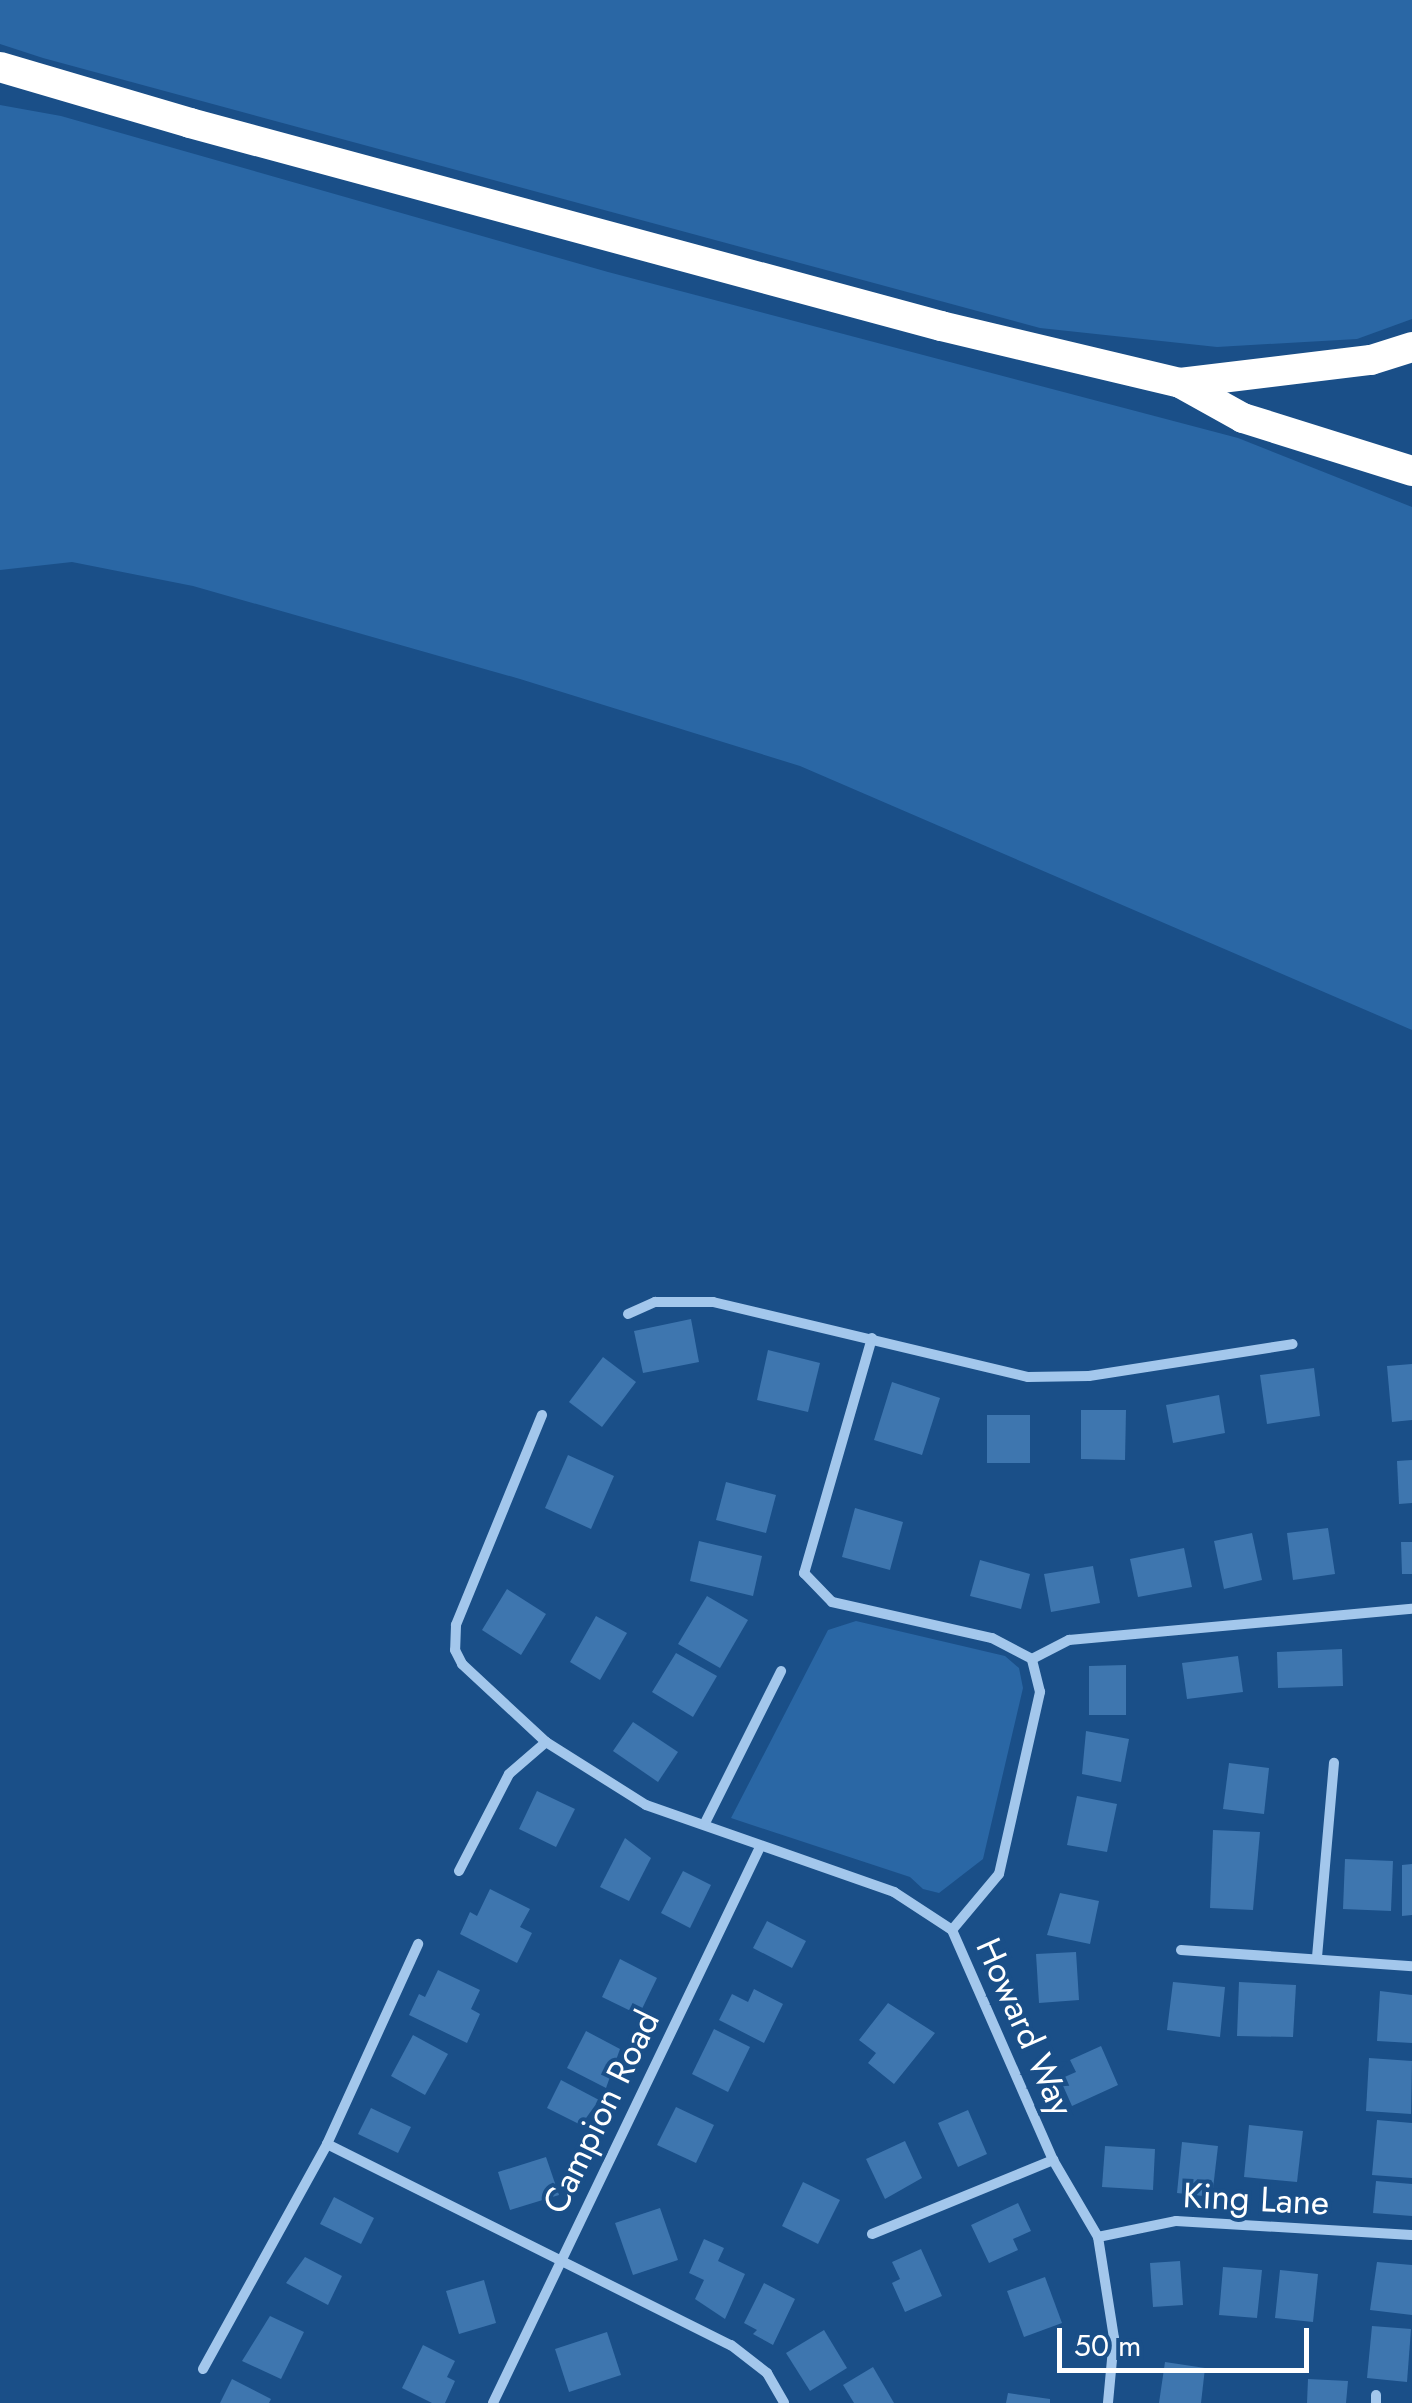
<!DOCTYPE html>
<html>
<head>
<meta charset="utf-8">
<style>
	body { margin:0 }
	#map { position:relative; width:1412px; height:2403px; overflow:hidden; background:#1a4f88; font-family:Jost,sans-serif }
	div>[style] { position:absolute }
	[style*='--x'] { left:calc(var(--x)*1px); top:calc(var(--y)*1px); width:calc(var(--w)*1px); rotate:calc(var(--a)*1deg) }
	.green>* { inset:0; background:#2a67a5 }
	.building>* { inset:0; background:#3e76af }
	.street>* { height:10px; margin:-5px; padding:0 5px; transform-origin:5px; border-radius:5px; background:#a3c7ec }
	.highway>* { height:30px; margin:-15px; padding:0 15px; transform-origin:15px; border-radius:15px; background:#fff }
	span { translate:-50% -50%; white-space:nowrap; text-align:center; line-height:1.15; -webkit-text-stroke:8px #1a4f88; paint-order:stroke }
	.street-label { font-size:35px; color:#fff }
	.scale { position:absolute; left:1057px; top:2328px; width:252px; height:45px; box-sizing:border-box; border:5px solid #fff; border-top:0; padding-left:12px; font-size:30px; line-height:35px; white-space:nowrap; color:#fff; -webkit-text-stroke:8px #1a4f88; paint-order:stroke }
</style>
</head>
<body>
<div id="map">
	<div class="green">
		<div style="clip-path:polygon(0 0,1412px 0,1412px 319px,1357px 339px,1217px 347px,1040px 328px,43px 58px,0 44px)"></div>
		<div style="clip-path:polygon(0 105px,61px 116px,608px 272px,1238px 438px,1412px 507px,1412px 1030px,800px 766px,520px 679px,193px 586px,72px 562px,0 570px)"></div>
		<div style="clip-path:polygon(856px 1621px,1005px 1656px,1019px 1668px,1023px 1688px,983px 1859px,939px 1893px,923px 1889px,910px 1877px,731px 1818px,828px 1630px)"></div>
	</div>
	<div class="building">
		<div style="clip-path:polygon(691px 1319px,699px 1362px,643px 1373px,634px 1331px)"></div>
		<div style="clip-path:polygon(768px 1350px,820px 1363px,808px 1412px,757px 1400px)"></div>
		<div style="clip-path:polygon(603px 1357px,636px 1382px,602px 1427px,569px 1402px)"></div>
		<div style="clip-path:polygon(1412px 1364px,1412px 1420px,1392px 1422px,1387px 1366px)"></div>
		<div style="clip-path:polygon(1314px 1368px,1320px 1416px,1267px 1424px,1260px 1375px)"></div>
		<div style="clip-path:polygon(892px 1382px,940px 1398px,922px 1455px,874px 1440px)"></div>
		<div style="clip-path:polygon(1219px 1395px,1225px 1433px,1173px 1443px,1166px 1405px)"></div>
		<div style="clip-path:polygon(1081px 1410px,1126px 1410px,1125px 1460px,1081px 1459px)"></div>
		<div style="clip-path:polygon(987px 1415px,1030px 1415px,1030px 1463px,987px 1463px)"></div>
		<div style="clip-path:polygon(568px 1455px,614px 1476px,591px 1529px,545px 1508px)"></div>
		<div style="clip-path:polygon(1412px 1460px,1412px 1503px,1399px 1504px,1397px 1461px)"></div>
		<div style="clip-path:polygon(726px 1482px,776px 1495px,766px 1533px,716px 1520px)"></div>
		<div style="clip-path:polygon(855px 1508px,903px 1522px,890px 1570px,842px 1557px)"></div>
		<div style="clip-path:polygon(1328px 1528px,1335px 1574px,1293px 1580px,1287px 1533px)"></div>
		<div style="clip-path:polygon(1252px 1533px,1262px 1580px,1224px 1589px,1214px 1541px)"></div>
		<div style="clip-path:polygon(699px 1541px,762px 1556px,753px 1596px,690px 1581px)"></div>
		<div style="clip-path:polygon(1401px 1542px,1412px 1542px,1412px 1574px,1402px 1574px)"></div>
		<div style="clip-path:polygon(1184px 1548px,1192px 1587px,1138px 1597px,1130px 1559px)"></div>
		<div style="clip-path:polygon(980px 1560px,1030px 1574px,1021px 1609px,970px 1596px)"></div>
		<div style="clip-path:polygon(1093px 1566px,1100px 1603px,1051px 1612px,1044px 1574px)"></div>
		<div style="clip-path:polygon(507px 1589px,546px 1614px,521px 1655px,482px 1630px)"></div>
		<div style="clip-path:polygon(707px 1596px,748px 1620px,720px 1668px,678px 1644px)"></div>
		<div style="clip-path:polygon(596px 1616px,627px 1633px,600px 1680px,570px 1662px)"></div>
		<div style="clip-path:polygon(1342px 1649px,1343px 1686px,1278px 1688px,1277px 1652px)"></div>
		<div style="clip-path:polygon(676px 1653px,717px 1676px,693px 1717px,652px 1692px)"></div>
		<div style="clip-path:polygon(1238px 1656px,1243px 1692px,1187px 1699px,1182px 1663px)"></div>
		<div style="clip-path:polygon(1126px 1665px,1126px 1715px,1089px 1715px,1089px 1666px)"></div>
		<div style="clip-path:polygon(633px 1722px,678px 1752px,658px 1782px,613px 1751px)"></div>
		<div style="clip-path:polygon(1086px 1731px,1129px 1739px,1121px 1782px,1082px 1774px)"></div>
		<div style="clip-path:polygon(1229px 1763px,1269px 1768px,1264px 1814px,1223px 1809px)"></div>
		<div style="clip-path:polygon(537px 1791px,575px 1809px,556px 1847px,519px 1829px)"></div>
		<div style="clip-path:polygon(1077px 1796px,1117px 1804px,1107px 1852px,1067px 1845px)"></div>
		<div style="clip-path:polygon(1213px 1830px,1260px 1832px,1253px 1910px,1210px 1908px)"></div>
		<div style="clip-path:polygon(625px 1838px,651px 1858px,629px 1901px,600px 1887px)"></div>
		<div style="clip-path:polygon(1345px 1859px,1393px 1861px,1391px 1911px,1343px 1909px)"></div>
		<div style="clip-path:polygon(1412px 1864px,1412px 1915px,1402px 1916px,1402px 1865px)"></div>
		<div style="clip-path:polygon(683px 1871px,711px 1885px,690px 1928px,661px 1913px)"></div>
		<div style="clip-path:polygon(490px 1889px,530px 1909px,520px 1927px,532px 1933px,517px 1963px,460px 1934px,470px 1912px,477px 1916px)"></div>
		<div style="clip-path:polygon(1060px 1893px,1099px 1901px,1090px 1944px,1047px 1935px)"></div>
		<div style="clip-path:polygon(767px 1921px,806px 1941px,792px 1968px,753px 1948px)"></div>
		<div style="clip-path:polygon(1076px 1952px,1079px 2000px,1039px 2003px,1036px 1954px)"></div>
		<div style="clip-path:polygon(620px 1959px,657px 1978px,639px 2015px,602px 1997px)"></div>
		<div style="clip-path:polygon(438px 1970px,480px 1990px,471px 2009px,480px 2014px,467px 2043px,409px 2015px,419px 1994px,425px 1997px)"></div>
		<div style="clip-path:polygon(1173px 1982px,1225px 1987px,1220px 2037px,1167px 2030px)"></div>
		<div style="clip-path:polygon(1239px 1982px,1296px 1985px,1293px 2037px,1237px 2036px)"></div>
		<div style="clip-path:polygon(754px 1989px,783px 2004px,764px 2043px,719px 2020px,732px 1994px,748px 2002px)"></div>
		<div style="clip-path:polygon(1380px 1991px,1412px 1995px,1412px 2043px,1377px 2041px)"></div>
		<div style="clip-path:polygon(888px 2003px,935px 2033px,894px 2084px,868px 2063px,876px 2053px,859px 2040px)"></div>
		<div style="clip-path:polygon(714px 2029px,750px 2047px,728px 2092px,692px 2074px)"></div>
		<div style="clip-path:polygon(586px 2031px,620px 2049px,606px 2088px,567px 2068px)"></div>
		<div style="clip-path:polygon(413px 2035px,448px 2054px,425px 2095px,391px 2076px)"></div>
		<div style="clip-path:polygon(1101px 2046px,1118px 2085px,1072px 2106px,1060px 2079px,1076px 2072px,1070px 2060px)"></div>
		<div style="clip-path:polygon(1369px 2058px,1412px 2061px,1411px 2114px,1366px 2111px)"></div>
		<div style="clip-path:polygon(561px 2080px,599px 2100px,581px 2125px,547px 2108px)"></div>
		<div style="clip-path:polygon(676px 2107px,714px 2125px,696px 2163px,657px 2145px)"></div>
		<div style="clip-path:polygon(371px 2108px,411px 2127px,398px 2153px,358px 2134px)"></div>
		<div style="clip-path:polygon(968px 2110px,987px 2154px,958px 2167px,938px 2123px)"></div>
		<div style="clip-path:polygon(1377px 2120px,1412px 2123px,1412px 2178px,1372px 2175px)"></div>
		<div style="clip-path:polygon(1249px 2125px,1303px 2131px,1297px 2182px,1244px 2177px)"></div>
		<div style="clip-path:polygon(905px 2141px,922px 2178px,885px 2199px,866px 2159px)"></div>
		<div style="clip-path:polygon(1182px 2142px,1218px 2146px,1212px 2197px,1177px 2193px)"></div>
		<div style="clip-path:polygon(1105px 2146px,1155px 2149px,1153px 2190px,1102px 2187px)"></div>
		<div style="clip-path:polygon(546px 2157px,559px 2195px,510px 2210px,498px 2172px)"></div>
		<div style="clip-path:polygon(1376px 2181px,1412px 2184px,1412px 2216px,1373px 2213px)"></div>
		<div style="clip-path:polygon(803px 2182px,840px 2200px,818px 2244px,782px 2226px)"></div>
		<div style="clip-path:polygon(334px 2197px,374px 2218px,361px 2244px,320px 2224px)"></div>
		<div style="clip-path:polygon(1018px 2203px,1031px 2231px,1013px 2239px,1018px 2250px,989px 2263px,971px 2225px)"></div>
		<div style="clip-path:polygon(660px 2208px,678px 2260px,633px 2275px,615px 2223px)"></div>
		<div style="clip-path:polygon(704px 2239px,724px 2248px,718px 2261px,745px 2274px,725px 2319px,695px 2299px,704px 2280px,689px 2273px)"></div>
		<div style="clip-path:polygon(921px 2249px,942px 2296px,905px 2312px,892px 2283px,900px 2279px,892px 2262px)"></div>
		<div style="clip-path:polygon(305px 2257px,342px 2276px,328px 2305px,286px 2283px)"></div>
		<div style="clip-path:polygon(1180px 2261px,1183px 2305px,1153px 2307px,1150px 2263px)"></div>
		<div style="clip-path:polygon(1377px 2262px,1412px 2265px,1412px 2315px,1370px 2310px)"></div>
		<div style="clip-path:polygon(1223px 2267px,1262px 2270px,1257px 2318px,1219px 2315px)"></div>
		<div style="clip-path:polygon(1280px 2270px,1318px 2274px,1313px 2322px,1275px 2318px)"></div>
		<div style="clip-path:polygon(1045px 2277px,1062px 2323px,1024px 2337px,1007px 2291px)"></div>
		<div style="clip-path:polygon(484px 2280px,496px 2323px,459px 2334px,446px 2291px)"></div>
		<div style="clip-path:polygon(764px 2283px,795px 2299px,773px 2345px,753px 2334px,757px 2330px,744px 2323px)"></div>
		<div style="clip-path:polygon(270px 2316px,304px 2332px,281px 2379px,242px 2361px)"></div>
		<div style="clip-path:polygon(1372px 2326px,1411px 2329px,1407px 2382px,1367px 2378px)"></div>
		<div style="clip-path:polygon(824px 2330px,847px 2368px,810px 2391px,786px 2353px)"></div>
		<div style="clip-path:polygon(607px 2332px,621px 2375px,569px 2392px,555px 2349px)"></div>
		<div style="clip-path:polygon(423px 2345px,455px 2361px,447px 2377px,455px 2381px,445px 2403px,432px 2403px,402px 2388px)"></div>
		<div style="clip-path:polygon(1165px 2362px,1205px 2368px,1201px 2403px,1159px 2403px)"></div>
		<div style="clip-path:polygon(873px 2367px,894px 2403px,854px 2403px,843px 2385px)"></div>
		<div style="clip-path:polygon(232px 2379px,271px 2399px,269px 2403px,220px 2403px)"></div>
		<div style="clip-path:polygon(1308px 2379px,1348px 2381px,1346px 2403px,1307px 2403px)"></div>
		<div style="clip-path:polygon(1008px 2393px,1050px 2399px,1050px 2403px,1006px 2403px)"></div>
	</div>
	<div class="street">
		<div style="--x:628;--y:1314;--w:30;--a:-24"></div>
		<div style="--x:655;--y:1302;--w:58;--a:0"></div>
		<div style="--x:713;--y:1302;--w:324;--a:13.4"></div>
		<div style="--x:1028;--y:1377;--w:61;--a:-0.9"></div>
		<div style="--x:1089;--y:1376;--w:206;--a:-8.9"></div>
		<div style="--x:872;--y:1338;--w:245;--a:106.1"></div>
		<div style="--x:804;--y:1573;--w:40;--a:46"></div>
		<div style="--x:832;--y:1602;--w:164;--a:12.7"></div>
		<div style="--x:992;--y:1638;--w:45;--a:27.7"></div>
		<div style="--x:542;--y:1415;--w:227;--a:112.3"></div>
		<div style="--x:456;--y:1625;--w:25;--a:92"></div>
		<div style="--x:455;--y:1650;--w:16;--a:63"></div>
		<div style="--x:462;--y:1664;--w:115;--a:42.9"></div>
		<div style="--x:546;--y:1742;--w:118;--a:32.2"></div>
		<div style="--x:646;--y:1805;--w:263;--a:19.3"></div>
		<div style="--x:894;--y:1892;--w:69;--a:33.2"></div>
		<div style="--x:952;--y:1930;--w:251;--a:66.3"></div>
		<div style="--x:1053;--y:2160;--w:89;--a:59.7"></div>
		<div style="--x:1098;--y:2237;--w:102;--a:81"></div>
		<div style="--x:1114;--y:2338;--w:65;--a:95.3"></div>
		<div style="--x:705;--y:1823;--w:170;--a:-63.4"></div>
		<div style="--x:459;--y:1871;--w:109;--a:-62.7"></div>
		<div style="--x:509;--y:1774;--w:49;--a:-40.9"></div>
		<div style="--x:952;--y:1930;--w:73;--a:-50"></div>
		<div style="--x:999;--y:1874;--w:187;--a:-77.3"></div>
		<div style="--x:1040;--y:1692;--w:34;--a:-104"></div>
		<div style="--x:1032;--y:1659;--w:42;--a:-27.2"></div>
		<div style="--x:1069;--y:1640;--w:344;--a:-5.2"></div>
		<div style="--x:1181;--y:1950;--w:232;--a:4"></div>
		<div style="--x:1317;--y:1957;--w:195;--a:-85"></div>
		<div style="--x:327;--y:2144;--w:451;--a:26.5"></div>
		<div style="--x:731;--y:2345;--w:46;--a:37.9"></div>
		<div style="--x:767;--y:2373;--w:34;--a:60"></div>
		<div style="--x:872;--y:2234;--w:196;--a:-22.2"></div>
		<div style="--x:1098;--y:2237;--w:80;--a:-11.6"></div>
		<div style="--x:1176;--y:2221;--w:236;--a:3.4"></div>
		<div style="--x:203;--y:2369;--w:257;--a:-61.1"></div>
		<div style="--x:327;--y:2144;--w:220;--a:-65.5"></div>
		<div style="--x:493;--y:2403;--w:617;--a:-64.35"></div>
		<div style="--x:1376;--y:2403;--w:8;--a:-90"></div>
	</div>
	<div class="highway">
		<div style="--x:0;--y:67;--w:198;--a:16.4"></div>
		<div style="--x:190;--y:123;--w:778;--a:15.13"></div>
		<div style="--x:941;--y:326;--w:246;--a:13.4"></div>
		<div style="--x:1180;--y:383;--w:72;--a:29.1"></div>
		<div style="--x:1243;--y:418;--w:177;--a:17.4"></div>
		<div style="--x:1180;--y:383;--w:192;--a:-6.9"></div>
		<div style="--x:1371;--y:360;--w:43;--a:-17.6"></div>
	</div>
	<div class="street-label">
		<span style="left:1025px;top:2027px;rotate:66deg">Howard Way</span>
		<span style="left:601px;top:2112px;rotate:-64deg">Campion Road</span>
		<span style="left:1256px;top:2199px;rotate:3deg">King Lane</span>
	</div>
	<div class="scale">50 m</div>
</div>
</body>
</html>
